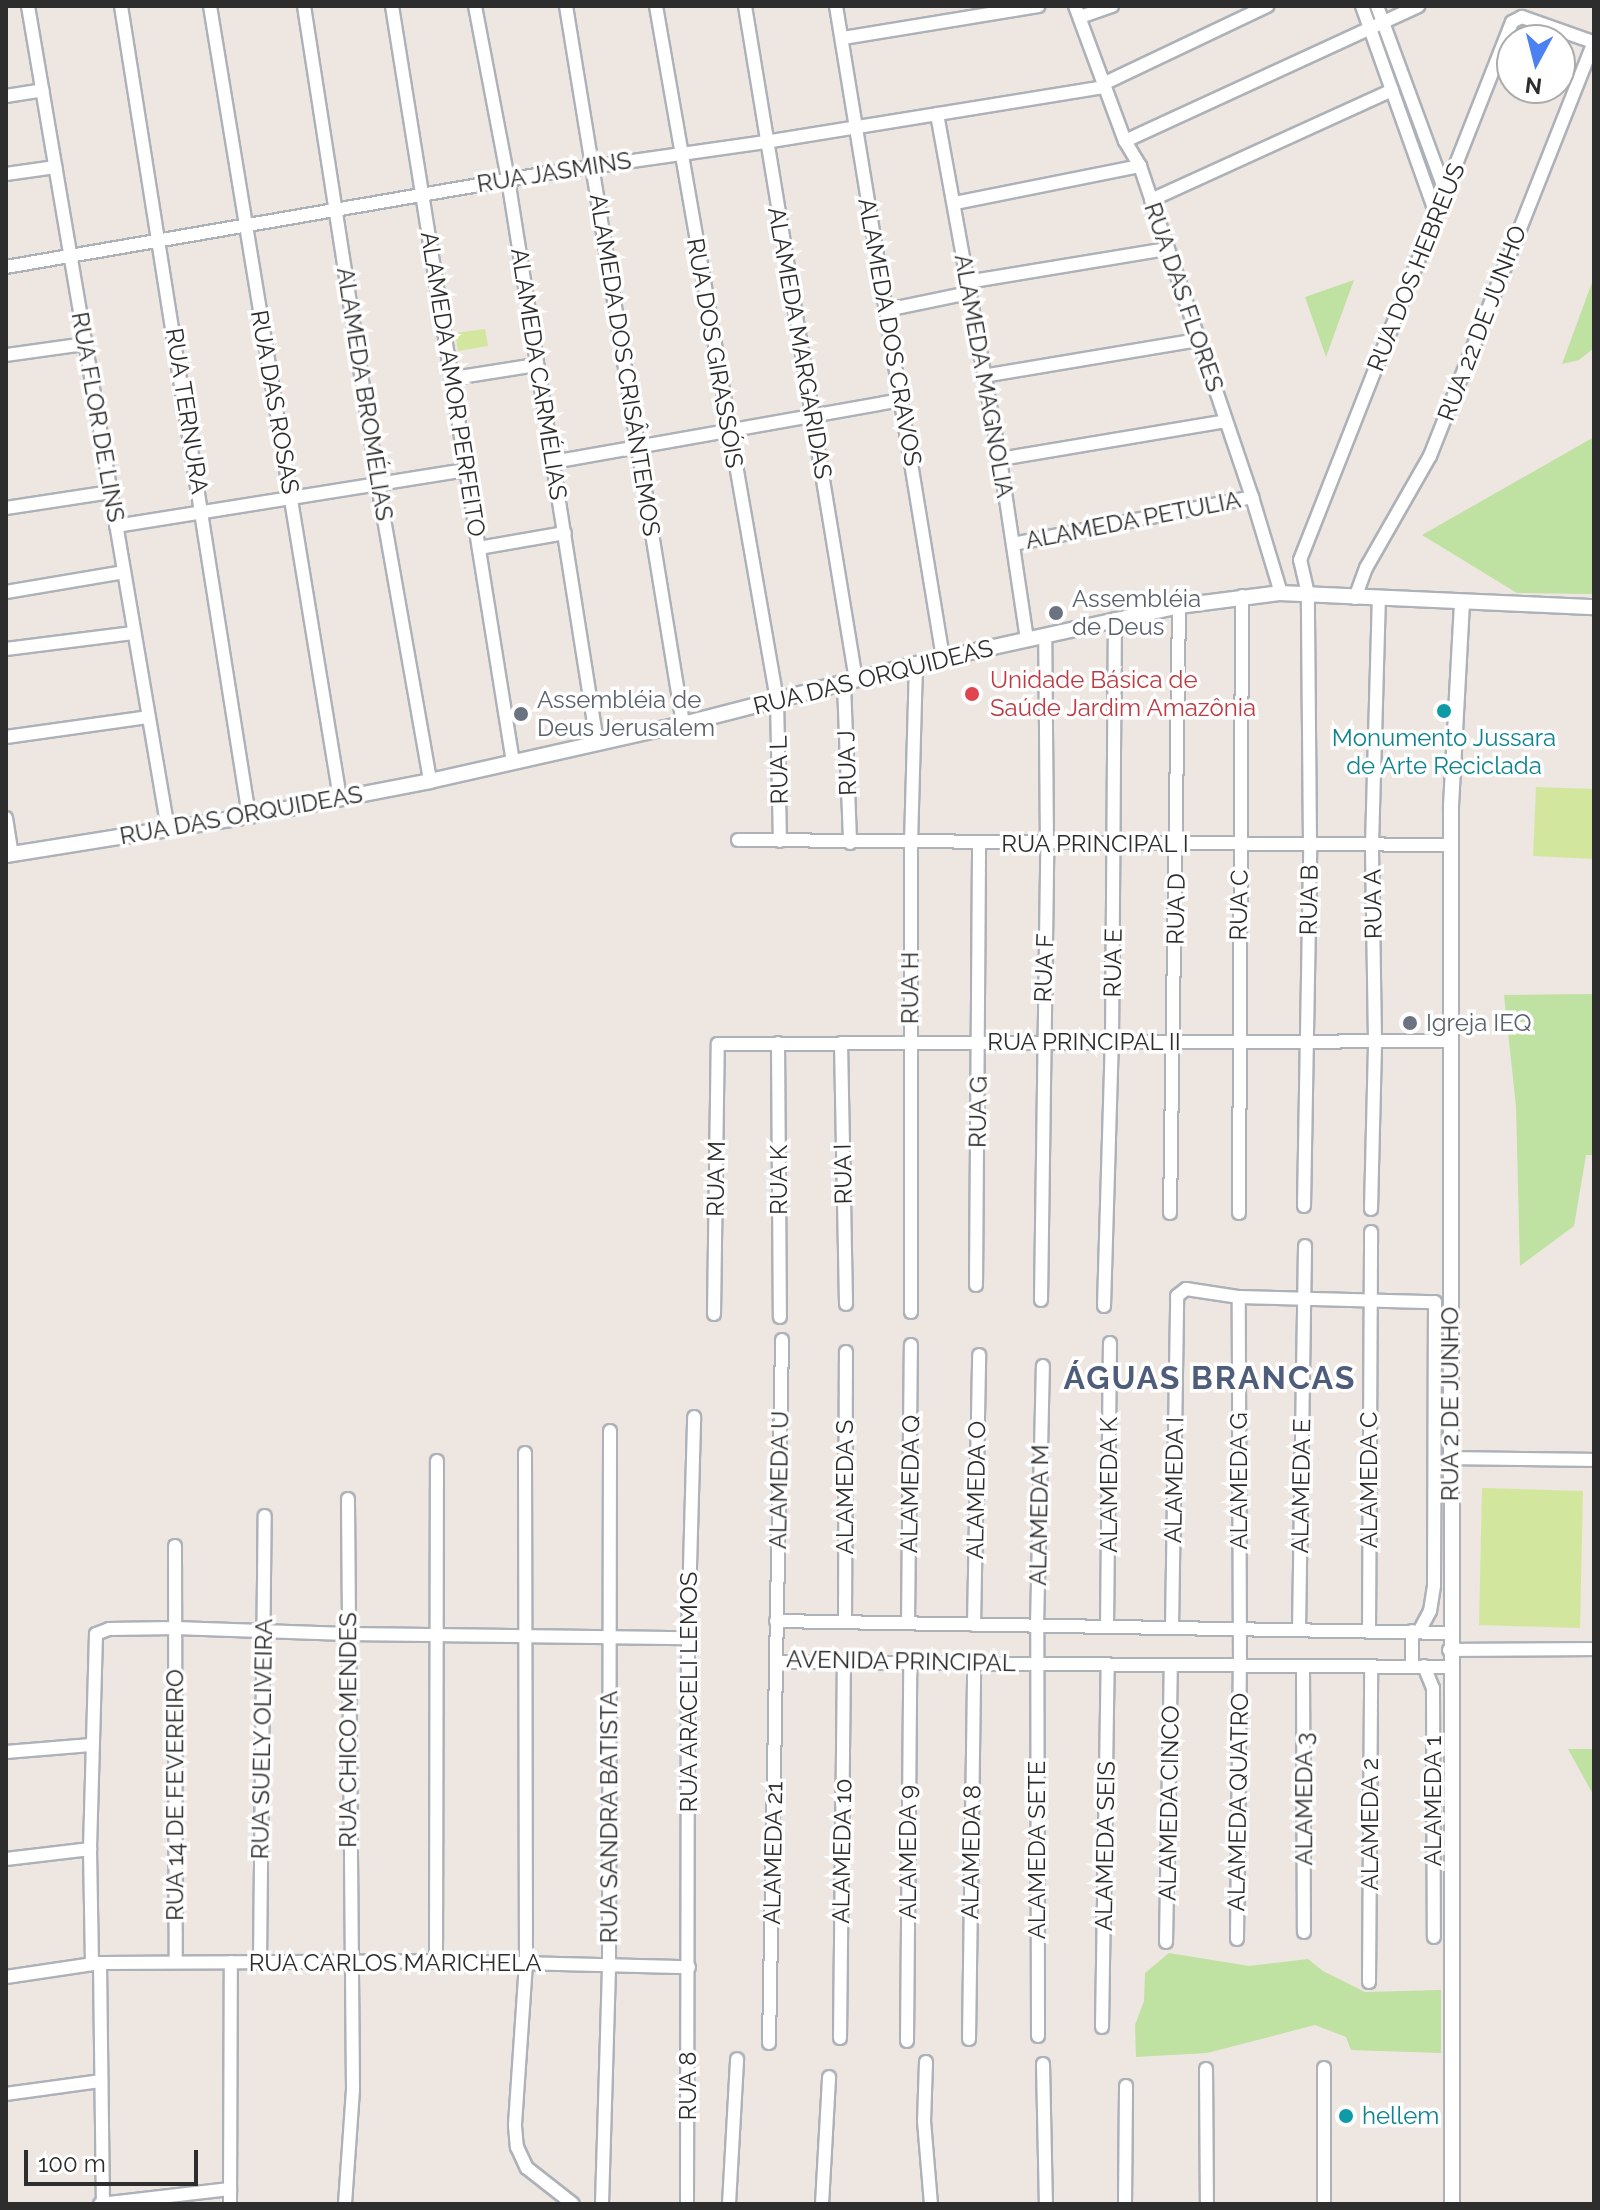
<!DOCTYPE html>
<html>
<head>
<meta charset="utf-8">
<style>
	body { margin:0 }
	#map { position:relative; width:1600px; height:2210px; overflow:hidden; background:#eee6e1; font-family:Raleway,sans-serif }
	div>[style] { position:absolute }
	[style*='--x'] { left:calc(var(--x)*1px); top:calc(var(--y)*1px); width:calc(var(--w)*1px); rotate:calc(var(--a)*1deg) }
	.green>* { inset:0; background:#bfe1a1 }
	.pitch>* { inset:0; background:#d2e79d }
	.roads { filter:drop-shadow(2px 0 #adb1b8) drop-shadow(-2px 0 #adb1b8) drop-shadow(0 2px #adb1b8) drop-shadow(0 -2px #adb1b8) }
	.minor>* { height:12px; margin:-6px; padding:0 6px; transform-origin:6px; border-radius:6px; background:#fff }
	.tertiary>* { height:14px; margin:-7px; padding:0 7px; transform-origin:7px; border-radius:7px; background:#fff }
	.dots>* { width:22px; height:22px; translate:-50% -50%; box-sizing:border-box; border:4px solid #fff; border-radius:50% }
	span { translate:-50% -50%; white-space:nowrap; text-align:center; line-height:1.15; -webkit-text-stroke:7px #fff; paint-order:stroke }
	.street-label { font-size:24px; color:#2d2d2d }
	.worship-label { font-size:24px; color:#5b616d }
	.left { translate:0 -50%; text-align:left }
	.health-label { font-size:24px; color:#be3a42 }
	.culture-label { font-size:24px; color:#0d838f }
	.district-label { font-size:32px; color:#4f5d7c; font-weight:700; letter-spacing:2px }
	.frame { position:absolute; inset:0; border:8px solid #2d2d2d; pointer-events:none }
	.north { position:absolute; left:1496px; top:24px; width:80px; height:80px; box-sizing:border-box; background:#fff; border:2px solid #ababab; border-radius:50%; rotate:187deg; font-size:22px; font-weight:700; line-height:32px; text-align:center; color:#2d2d2d }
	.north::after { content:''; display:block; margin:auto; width:28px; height:36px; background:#4b81f1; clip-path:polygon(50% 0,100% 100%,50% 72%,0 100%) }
	.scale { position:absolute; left:24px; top:2150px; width:174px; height:36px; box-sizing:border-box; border:4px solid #2d2d2d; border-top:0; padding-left:10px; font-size:24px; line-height:28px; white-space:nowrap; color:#2d2d2d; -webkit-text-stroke:6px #fff; paint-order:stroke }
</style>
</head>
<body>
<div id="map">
	<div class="green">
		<div style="clip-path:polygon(1594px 277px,1594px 348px,1579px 360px,1562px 364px)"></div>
		<div style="clip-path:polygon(1354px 280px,1326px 357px,1305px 297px)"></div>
		<div style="clip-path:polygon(1594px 437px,1594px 594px,1517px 593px,1422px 535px)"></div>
		<div style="clip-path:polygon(1594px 994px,1594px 1155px,1586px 1155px,1574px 1226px,1520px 1266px,1516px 1106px,1504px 995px)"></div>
		<div style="clip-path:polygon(1568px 1749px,1594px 1749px,1594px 1796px)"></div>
		<div style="clip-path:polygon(1169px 1953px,1249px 1966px,1308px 1959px,1323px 1971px,1365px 1992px,1441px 1990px,1441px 2053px,1351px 2050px,1346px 2037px,1315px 2025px,1207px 2053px,1136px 2057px,1135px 2025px,1144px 2001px,1145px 1973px)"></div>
	</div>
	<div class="pitch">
		<div style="clip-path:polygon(485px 329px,488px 346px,458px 351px,455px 333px)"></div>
		<div style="clip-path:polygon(1536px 787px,1594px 789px,1594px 859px,1533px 856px)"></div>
		<div style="clip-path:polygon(1482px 1488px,1583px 1491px,1580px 1628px,1479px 1625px)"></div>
	</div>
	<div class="roads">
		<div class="minor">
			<div style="--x:28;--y:6;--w:835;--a:80.35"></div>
			<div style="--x:121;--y:6;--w:820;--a:81.02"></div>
			<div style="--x:210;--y:6;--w:803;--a:80.68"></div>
			<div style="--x:304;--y:6;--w:485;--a:81.2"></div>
			<div style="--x:378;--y:485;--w:301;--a:80"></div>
			<div style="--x:392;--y:6;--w:766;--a:80.91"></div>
			<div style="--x:475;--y:6;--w:176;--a:79.2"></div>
			<div style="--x:508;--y:179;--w:570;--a:81.02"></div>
			<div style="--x:566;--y:6;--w:727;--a:80.74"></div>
			<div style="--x:656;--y:6;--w:704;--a:80.11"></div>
			<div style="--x:777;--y:700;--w:141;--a:88.8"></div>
			<div style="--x:745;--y:6;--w:683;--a:80.65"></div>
			<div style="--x:836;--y:6;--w:661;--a:80.68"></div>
			<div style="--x:1075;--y:6;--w:144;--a:69.7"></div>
			<div style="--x:1125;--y:141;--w:29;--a:59"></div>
			<div style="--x:1140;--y:166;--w:349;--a:71.3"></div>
			<div style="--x:1252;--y:497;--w:100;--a:73.2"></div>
			<div style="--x:1362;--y:6;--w:221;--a:70.4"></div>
			<div style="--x:1377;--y:6;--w:200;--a:69.8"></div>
			<div style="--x:1080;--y:17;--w:34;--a:-19"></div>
			<div style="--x:843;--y:38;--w:198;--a:-9.3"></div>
			<div style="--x:1103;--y:84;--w:182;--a:-25.4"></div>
			<div style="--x:6;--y:96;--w:37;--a:-9"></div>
			<div style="--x:937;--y:114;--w:351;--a:79.7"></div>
			<div style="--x:1000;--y:459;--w:182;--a:81.5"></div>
			<div style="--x:1125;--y:141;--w:323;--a:-24.7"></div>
			<div style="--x:6;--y:174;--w:50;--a:-8"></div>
			<div style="--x:1151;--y:200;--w:265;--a:-24.5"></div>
			<div style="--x:955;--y:203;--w:189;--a:-11.3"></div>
			<div style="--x:6;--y:267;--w:550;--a:-9.84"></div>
			<div style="--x:548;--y:173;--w:219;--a:-8.1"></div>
			<div style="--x:765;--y:142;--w:343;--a:-9.2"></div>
			<div style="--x:967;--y:282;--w:203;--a:-9.4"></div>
			<div style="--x:887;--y:310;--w:84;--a:-11.7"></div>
			<div style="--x:6;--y:355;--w:80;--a:-7.9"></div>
			<div style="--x:983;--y:376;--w:218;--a:-9.5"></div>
			<div style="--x:454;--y:378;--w:83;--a:-9"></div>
			<div style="--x:1000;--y:459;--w:229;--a:-9.5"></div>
			<div style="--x:553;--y:462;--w:353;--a:-10.1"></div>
			<div style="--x:6;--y:508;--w:106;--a:-8.7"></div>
			<div style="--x:116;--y:526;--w:354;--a:-9.1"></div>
			<div style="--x:1013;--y:544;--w:244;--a:-11.1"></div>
			<div style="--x:479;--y:548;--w:87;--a:-9.9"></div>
			<div style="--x:6;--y:592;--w:120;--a:-9.6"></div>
			<div style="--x:1355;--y:598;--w:32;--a:-70"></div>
			<div style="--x:1366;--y:568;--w:129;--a:-60.3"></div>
			<div style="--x:1430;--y:456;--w:445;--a:-68.4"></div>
			<div style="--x:6;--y:649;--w:128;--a:-7.2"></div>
			<div style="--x:844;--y:684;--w:159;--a:87.8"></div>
			<div style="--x:6;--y:737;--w:143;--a:-8"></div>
			<div style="--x:6;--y:818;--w:36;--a:81"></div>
			<div style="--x:738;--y:840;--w:714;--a:0.4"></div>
			<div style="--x:778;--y:1043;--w:274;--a:89.6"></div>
			<div style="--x:841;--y:1043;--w:261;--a:88.9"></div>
			<div style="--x:1304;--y:1206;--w:361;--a:-89"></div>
			<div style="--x:1310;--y:845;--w:251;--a:-90.5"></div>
			<div style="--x:1308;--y:594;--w:35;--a:-103"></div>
			<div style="--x:1300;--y:560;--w:578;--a:-68.49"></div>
			<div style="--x:1512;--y:22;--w:11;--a:-27"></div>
			<div style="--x:1522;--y:17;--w:75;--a:19.4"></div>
			<div style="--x:1371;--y:1209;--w:168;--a:-88.6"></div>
			<div style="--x:1375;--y:1041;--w:196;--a:-90.9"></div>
			<div style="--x:1372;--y:845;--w:245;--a:-88.4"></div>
			<div style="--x:1170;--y:1213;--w:607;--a:-89.15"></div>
			<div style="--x:1239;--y:1213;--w:617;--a:-89.72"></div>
			<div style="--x:976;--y:1285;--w:442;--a:-89.6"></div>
			<div style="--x:1041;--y:1300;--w:456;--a:-89.2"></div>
			<div style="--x:1047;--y:844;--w:209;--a:-90.5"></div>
			<div style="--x:1104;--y:1306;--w:264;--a:-88.3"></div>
			<div style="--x:1112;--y:1042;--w:423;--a:-89.6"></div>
			<div style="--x:911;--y:1312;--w:469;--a:-90"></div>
			<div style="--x:911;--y:843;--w:179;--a:-88.4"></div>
			<div style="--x:714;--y:1314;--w:270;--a:-89.2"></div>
			<div style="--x:718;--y:1044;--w:732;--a:-0.23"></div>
			<div style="--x:525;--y:1453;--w:510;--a:89.89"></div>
			<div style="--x:526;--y:1963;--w:163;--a:93.9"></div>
			<div style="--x:515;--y:2126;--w:21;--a:85"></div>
			<div style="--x:517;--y:2147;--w:23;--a:65"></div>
			<div style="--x:527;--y:2168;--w:58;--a:38"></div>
			<div style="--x:1450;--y:1458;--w:144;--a:0.8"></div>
			<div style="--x:175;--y:1546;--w:416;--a:89.9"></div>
			<div style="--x:776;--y:1621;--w:673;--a:1.02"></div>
			<div style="--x:845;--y:1622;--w:270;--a:-89.8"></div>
			<div style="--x:908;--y:1623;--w:278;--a:-89.4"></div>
			<div style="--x:974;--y:1625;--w:270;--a:-88.9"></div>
			<div style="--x:1107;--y:1627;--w:284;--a:-89.4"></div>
			<div style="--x:1172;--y:1628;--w:332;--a:-89.1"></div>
			<div style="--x:1177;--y:1296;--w:11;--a:-38"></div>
			<div style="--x:1186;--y:1289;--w:54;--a:8.6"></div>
			<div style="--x:1239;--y:1297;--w:196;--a:1.5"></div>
			<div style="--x:1435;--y:1302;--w:284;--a:90.2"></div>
			<div style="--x:1434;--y:1586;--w:25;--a:99"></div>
			<div style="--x:1430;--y:1611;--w:24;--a:118"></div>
			<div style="--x:1299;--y:1630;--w:384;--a:-89.1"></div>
			<div style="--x:1369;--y:1632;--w:400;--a:-89.7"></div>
			<div style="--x:1449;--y:1650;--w:145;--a:-0.4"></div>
			<div style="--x:776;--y:1662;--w:673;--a:0.43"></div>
			<div style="--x:1303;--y:1666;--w:266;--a:89.8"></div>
			<div style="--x:1412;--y:1666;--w:35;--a:-90"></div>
			<div style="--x:1424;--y:1666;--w:24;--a:68"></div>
			<div style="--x:1433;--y:1688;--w:249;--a:89.8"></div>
			<div style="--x:6;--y:1752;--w:85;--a:-4.7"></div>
			<div style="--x:6;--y:1859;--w:85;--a:-6.8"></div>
			<div style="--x:1237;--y:1939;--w:274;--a:-89.4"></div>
			<div style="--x:1240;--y:1665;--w:368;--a:-90.2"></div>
			<div style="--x:1166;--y:1942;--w:277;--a:-89"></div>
			<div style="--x:260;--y:1961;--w:445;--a:-89.4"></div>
			<div style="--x:436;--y:1961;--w:500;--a:-89.89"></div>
			<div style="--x:100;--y:1963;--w:241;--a:89.3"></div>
			<div style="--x:92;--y:1964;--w:115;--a:-91"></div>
			<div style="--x:90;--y:1849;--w:215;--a:-88.4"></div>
			<div style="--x:96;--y:1634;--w:14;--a:-21"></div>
			<div style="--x:109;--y:1629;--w:66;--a:-0.9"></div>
			<div style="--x:175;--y:1628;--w:172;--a:2"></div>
			<div style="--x:347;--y:1634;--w:341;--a:0.7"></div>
			<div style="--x:6;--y:1977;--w:95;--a:-8.5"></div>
			<div style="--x:100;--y:1963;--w:336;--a:-0.3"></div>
			<div style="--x:436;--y:1961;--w:253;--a:1.4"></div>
			<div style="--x:1369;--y:1982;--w:316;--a:-89.6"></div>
			<div style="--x:1102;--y:2027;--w:363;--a:-89.1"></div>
			<div style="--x:1038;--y:2036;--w:410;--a:-90.1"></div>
			<div style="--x:1037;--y:1626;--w:260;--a:-88.7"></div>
			<div style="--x:840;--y:2038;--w:375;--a:-89.4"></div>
			<div style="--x:969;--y:2039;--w:375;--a:-89.2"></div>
			<div style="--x:907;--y:2041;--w:378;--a:-89.5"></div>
			<div style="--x:769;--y:2043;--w:703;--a:-88.94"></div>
			<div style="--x:926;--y:2062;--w:59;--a:91.9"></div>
			<div style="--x:924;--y:2121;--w:83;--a:85.2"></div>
			<div style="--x:1043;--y:2064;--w:140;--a:88.8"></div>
			<div style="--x:1206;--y:2069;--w:135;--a:89.6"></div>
			<div style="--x:6;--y:2094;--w:96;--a:-7.8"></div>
			<div style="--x:100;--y:2204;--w:131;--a:-6.6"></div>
			<div style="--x:230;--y:2204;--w:242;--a:-89.8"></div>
			<div style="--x:345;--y:2204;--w:115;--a:-86"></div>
			<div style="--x:353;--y:2089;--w:590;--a:-90.49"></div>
			<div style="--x:602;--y:2204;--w:240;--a:-88.3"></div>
			<div style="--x:609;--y:1964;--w:533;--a:-89.89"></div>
			<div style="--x:687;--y:2204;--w:566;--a:-89.9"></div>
			<div style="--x:688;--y:1638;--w:221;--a:-88.4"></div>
			<div style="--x:729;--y:2204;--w:145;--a:-86.8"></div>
			<div style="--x:822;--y:2204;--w:127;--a:-86.8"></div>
			<div style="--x:1125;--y:2204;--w:118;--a:-89.5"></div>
			<div style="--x:1324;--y:2204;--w:136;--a:-90"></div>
		</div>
		<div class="tertiary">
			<div style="--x:6;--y:855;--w:246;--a:-9.1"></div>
			<div style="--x:249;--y:816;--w:184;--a:-10.9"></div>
			<div style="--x:430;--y:781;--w:259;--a:-12.7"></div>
			<div style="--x:683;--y:724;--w:241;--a:-14.4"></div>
			<div style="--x:916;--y:664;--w:269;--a:-12.4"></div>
			<div style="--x:1179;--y:606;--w:103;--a:-7.3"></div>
			<div style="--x:1281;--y:593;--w:313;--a:2.6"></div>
			<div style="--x:1452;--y:2204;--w:1398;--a:-90.04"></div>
			<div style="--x:1451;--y:806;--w:202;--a:-86.9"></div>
		</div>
	</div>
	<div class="dots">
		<div style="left:1056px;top:613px;background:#6b7280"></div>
		<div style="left:972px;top:694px;background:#e0444e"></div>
		<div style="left:1444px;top:711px;background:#0f9aa8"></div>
		<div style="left:521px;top:714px;background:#6b7280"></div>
		<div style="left:1410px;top:1023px;background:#6b7280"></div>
		<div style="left:1346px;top:2116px;background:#0f9aa8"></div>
	</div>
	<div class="street-label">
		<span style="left:554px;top:172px;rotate:-9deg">RUA JASMINS</span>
		<span style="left:1416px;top:267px;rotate:-68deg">RUA DOS HEBREUS</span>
		<span style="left:1184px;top:297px;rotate:71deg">RUA DAS FLORES</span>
		<span style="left:1482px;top:323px;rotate:-69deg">RUA 22 DE JUNHO</span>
		<span style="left:890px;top:332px;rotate:80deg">ALAMEDA DOS CRAVOS</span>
		<span style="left:800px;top:343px;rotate:80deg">ALAMEDA MARGARIDAS</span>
		<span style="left:715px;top:353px;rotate:80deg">RUA DOS GIRASSÓIS</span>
		<span style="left:625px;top:365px;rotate:81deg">ALAMEDA DOS CRISÂNTEMOS</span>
		<span style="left:539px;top:374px;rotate:81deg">ALAMEDA CARMÉLIAS</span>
		<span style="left:984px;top:376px;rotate:80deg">ALAMEDA MAGNOLIA</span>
		<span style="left:453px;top:384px;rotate:81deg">ALAMEDA AMOR PERFEITO</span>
		<span style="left:365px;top:394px;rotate:81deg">ALAMEDA BROMÉLIAS</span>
		<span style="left:275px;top:402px;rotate:80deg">RUA DAS ROSAS</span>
		<span style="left:187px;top:411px;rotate:81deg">RUA TERNURA</span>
		<span style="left:98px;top:417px;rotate:80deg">RUA FLOR DE LINS</span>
		<span style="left:1133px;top:520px;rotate:-11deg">ALAMEDA PETULIA</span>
		<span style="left:873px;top:677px;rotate:-14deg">RUA DAS ORQUIDEAS</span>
		<span style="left:847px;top:763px;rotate:-92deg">RUA J</span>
		<span style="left:779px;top:770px;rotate:-91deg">RUA L</span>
		<span style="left:241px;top:815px;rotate:-10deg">RUA DAS ORQUIDEAS</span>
		<span style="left:1095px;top:844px">RUA PRINCIPAL I</span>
		<span style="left:1309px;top:900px;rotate:-89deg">RUA B</span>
		<span style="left:1373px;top:904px;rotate:-91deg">RUA A</span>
		<span style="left:1239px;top:905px;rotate:-89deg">RUA C</span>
		<span style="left:1176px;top:909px;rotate:-89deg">RUA D</span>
		<span style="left:1113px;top:963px;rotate:-89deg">RUA E</span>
		<span style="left:1044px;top:968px;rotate:-88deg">RUA F</span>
		<span style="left:910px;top:988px;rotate:-90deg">RUA H</span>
		<span style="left:1084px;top:1042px">RUA PRINCIPAL II</span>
		<span style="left:978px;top:1112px;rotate:-89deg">RUA G</span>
		<span style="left:843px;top:1174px;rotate:-91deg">RUA I</span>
		<span style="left:716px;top:1179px;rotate:-89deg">RUA M</span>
		<span style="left:779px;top:1180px;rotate:-90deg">RUA K</span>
		<span style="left:1450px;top:1404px;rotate:-90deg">RUA 2 DE JUNHO</span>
		<span style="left:779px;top:1480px;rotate:-89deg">ALAMEDA U</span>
		<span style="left:1174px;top:1480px;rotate:-89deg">ALAMEDA I</span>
		<span style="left:1369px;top:1480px;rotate:-90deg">ALAMEDA C</span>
		<span style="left:1239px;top:1481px;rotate:-90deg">ALAMEDA G</span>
		<span style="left:910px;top:1484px;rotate:-89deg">ALAMEDA Q</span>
		<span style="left:1109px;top:1485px;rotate:-90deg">ALAMEDA K</span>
		<span style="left:1301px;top:1486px;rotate:-89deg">ALAMEDA E</span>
		<span style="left:845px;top:1487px;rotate:-90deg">ALAMEDA S</span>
		<span style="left:976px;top:1490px;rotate:-89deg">ALAMEDA O</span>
		<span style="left:1039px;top:1515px;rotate:-89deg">ALAMEDA M</span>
		<span style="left:901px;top:1661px;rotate:1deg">AVENIDA PRINCIPAL</span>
		<span style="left:689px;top:1692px;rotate:-90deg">RUA ARACELI LEMOS</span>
		<span style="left:348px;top:1730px;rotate:-90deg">RUA CHICO MENDES</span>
		<span style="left:262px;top:1739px;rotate:-89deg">RUA SUELY OLIVEIRA</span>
		<span style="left:175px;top:1795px;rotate:-90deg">RUA 14 DE FEVEREIRO</span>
		<span style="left:1304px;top:1799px;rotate:-90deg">ALAMEDA 3</span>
		<span style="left:1433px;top:1801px;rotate:-90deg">ALAMEDA 1</span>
		<span style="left:1238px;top:1802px;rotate:-89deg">ALAMEDA QUATRO</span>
		<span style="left:1169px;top:1803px;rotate:-89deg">ALAMEDA CINCO</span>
		<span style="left:609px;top:1817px;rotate:-90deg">RUA SANDRA BATISTA</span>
		<span style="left:1370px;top:1824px;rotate:-90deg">ALAMEDA 2</span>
		<span style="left:1105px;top:1846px;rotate:-89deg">ALAMEDA SEIS</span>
		<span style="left:1037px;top:1850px;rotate:-90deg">ALAMEDA SETE</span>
		<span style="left:842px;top:1851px;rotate:-89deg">ALAMEDA 10</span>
		<span style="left:908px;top:1852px;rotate:-90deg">ALAMEDA 9</span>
		<span style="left:971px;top:1852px;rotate:-89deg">ALAMEDA 8</span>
		<span style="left:773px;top:1853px;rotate:-89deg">ALAMEDA 21</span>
		<span style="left:395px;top:1963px">RUA CARLOS MARICHELA</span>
		<span style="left:688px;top:2086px;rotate:-90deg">RUA 8</span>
	</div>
	<div class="worship-label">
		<span class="left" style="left:1072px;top:613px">Assembléia<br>de Deus</span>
		<span class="left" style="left:537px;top:714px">Assembléia de<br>Deus Jerusalem</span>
		<span class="left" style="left:1426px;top:1023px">Igreja IEQ</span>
	</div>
	<div class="health-label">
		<span class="left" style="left:990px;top:694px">Unidade Básica de<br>Saúde Jardim Amazônia</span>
	</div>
	<div class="culture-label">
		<span style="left:1444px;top:752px">Monumento Jussara<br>de Arte Reciclada</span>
		<span class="left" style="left:1362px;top:2116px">hellem</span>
	</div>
	<div class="district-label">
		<span style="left:1210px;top:1378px">ÁGUAS BRANCAS</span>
	</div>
	<div class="frame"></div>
	<div class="north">N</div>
	<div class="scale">100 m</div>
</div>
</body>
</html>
